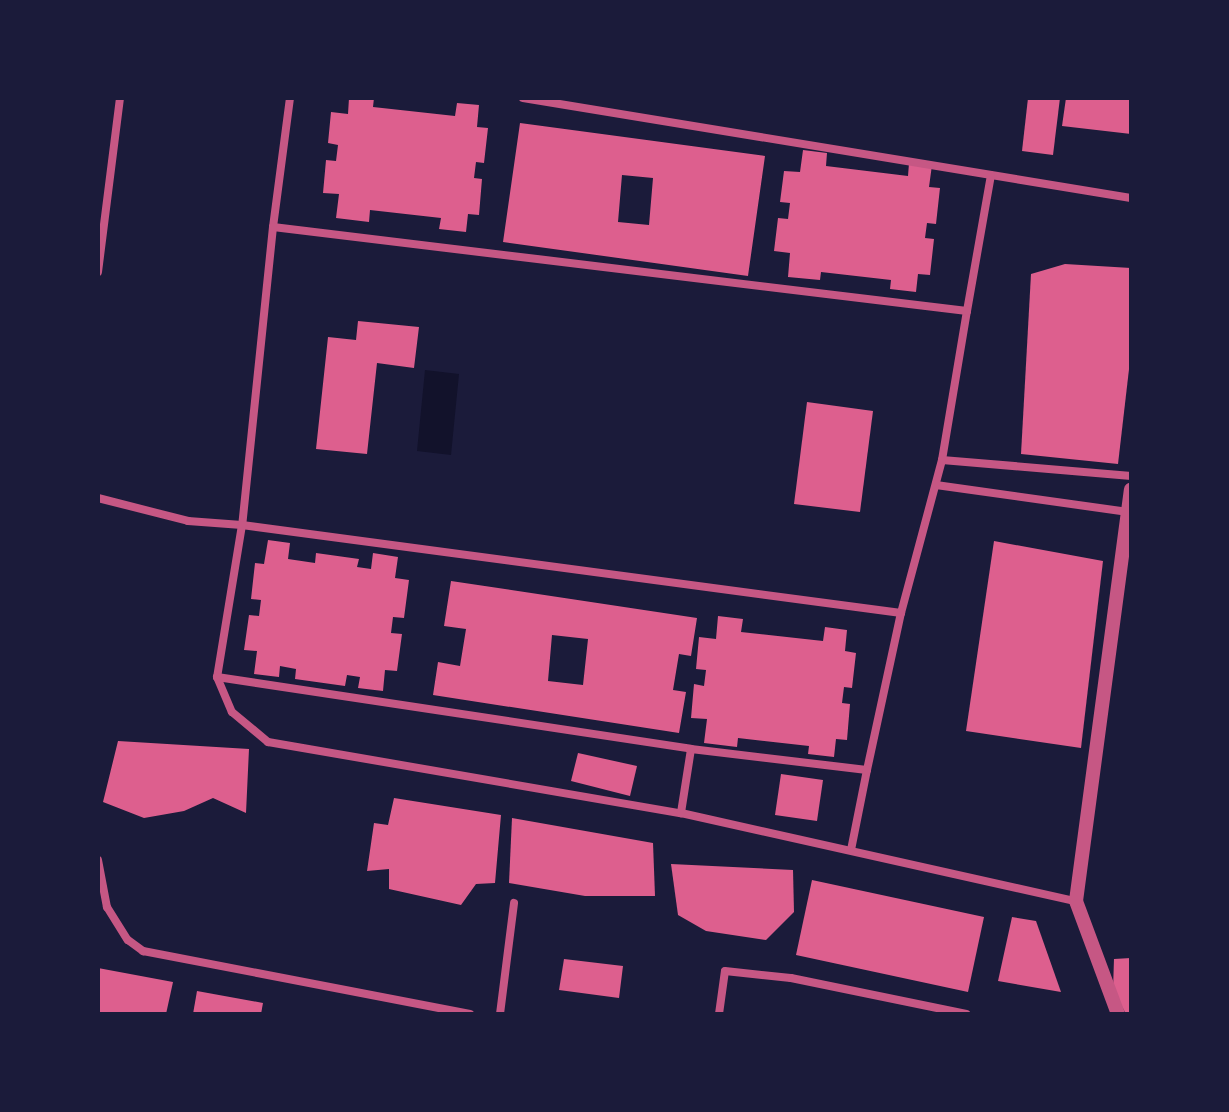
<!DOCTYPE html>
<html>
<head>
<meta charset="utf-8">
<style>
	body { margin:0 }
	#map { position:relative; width:1229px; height:1112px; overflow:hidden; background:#1b1b3a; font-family:Barlow,sans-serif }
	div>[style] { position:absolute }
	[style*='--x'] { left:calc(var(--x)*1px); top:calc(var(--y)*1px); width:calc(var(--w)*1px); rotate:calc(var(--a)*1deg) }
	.water>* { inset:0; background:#12122b }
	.building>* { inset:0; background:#dd5f8e }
	.minor>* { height:8px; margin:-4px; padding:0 4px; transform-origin:4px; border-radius:4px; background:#c65784 }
	.tertiary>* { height:14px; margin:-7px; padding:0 7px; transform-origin:7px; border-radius:7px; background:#c65784 }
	span { translate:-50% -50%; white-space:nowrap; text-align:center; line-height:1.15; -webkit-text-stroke:6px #1b1b3a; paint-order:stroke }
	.frame { position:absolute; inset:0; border:100px solid #1b1b3a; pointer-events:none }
</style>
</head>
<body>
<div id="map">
	<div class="water">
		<div style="clip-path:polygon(425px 370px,459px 374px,451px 455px,417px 451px)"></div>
	</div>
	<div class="building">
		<div style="clip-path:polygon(349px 98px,374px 98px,373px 107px,455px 116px,457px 103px,479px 105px,477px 127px,488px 128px,484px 163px,476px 162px,474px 178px,482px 179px,479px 215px,468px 214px,466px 232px,439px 229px,441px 218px,370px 210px,369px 222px,336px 218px,339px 194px,323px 193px,326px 160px,336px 161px,338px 145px,328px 143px,331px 112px,348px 114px)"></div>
		<div style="clip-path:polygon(1028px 98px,1060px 98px,1053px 155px,1022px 151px)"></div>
		<div style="clip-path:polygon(1066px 98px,1131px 98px,1131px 134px,1062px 126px)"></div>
		<div style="clip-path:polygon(evenodd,520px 123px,765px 156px,748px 276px,503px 242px,520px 123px,622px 175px,653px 178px,649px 225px,618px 222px,622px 175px)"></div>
		<div style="clip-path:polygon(803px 150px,827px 153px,826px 166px,908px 176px,909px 163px,932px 165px,929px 187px,940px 188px,936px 224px,927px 223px,925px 238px,934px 239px,930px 275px,918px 274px,916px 292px,890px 289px,891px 280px,821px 272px,820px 280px,788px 277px,790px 253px,774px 251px,778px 218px,788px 219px,790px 203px,780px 202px,784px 171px,800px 172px)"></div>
		<div style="clip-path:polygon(1065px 264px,1131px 268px,1131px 352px,1118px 464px,1021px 454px,1031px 274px)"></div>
		<div style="clip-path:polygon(358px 321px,419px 327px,414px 368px,377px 363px,367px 454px,316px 449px,328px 337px,356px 340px)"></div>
		<div style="clip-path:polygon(807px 402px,873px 411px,860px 512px,794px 504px)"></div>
		<div style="clip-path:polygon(268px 540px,290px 543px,288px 559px,315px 563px,316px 553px,359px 559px,357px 567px,371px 569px,373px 553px,398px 557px,395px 578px,409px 580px,404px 618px,393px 617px,391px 633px,402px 634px,397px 671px,385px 670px,383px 691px,358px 688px,360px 677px,347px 675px,345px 686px,295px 679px,296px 669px,280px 666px,279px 677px,254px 674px,257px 651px,244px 650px,249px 615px,259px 616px,261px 600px,251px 599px,255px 563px,264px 564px)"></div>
		<div style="clip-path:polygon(994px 541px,1103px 561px,1081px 748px,966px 731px)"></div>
		<div style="clip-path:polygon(evenodd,451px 581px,697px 618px,691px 656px,679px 654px,673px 690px,686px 692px,679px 733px,433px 695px,438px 662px,460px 666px,466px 629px,444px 626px,451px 581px,552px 635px,588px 639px,583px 685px,548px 681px,552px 635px)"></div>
		<div style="clip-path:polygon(718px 616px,743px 619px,741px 632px,823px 641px,825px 627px,847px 630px,845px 651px,856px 653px,852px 688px,844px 687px,842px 703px,850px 704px,847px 740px,836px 739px,834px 757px,808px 754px,809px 746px,738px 738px,737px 747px,704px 743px,707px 719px,691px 718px,694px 684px,704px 686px,706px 670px,696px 669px,699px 637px,716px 639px)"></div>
		<div style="clip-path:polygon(118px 741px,249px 749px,246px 813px,213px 798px,184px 811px,144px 818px,103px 802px)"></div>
		<div style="clip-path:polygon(578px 753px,637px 766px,630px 796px,571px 781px)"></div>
		<div style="clip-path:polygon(781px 774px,823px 780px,817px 821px,775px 815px)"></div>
		<div style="clip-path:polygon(394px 798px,501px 815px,495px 883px,476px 884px,461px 905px,389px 889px,389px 869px,367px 871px,374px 823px,388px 825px)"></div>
		<div style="clip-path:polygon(512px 818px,653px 843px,655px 896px,585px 896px,509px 883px)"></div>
		<div style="clip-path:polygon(671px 864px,793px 870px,794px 912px,766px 940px,706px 931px,678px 915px)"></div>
		<div style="clip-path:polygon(812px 880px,984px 917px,968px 992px,796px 955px)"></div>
		<div style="clip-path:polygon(1012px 917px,1036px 921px,1061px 992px,998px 981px)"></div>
		<div style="clip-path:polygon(1131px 958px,1131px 1014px,1126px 1014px,1113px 990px,1114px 959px)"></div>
		<div style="clip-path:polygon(564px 959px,623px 966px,619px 998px,559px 990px)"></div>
		<div style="clip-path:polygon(98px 968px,173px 982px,166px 1014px,98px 1014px)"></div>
		<div style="clip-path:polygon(197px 991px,263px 1003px,261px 1014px,193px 1014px)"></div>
	</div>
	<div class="minor">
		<div style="--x:523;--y:98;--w:616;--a:9.34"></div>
		<div style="--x:273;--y:227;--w:130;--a:-82.5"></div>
		<div style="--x:98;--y:272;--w:175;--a:-82.8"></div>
		<div style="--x:967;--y:311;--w:138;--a:-80"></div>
		<div style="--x:942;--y:460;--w:190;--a:4.8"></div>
		<div style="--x:936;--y:485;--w:194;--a:8"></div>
		<div style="--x:98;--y:498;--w:93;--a:14.3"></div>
		<div style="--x:188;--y:521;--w:54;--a:4.2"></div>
		<div style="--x:242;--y:525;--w:665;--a:7.61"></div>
		<div style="--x:901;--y:613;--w:158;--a:-75"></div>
		<div style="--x:942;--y:460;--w:151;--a:-80.5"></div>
		<div style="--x:967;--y:311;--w:699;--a:-173.1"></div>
		<div style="--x:273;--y:227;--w:300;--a:95.9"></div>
		<div style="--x:242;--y:525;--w:154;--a:99.3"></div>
		<div style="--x:217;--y:677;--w:38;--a:67"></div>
		<div style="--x:232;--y:712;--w:47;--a:39.8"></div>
		<div style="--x:268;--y:742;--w:419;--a:9.8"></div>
		<div style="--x:681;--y:813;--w:405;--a:12.6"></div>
		<div style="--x:217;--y:677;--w:479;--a:8.6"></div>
		<div style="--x:691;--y:749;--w:65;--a:98.9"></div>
		<div style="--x:691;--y:749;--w:177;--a:6.8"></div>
		<div style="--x:867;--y:770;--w:161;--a:-77.8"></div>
		<div style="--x:851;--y:850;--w:82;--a:-78.7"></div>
		<div style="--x:98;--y:860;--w:48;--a:79.2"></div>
		<div style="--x:107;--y:907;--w:39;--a:58"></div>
		<div style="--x:128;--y:940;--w:19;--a:36"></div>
		<div style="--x:143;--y:951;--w:333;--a:10.9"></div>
		<div style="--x:500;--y:1014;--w:112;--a:-82.8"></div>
		<div style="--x:719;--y:1014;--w:43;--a:-82.1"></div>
		<div style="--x:725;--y:971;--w:66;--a:6.1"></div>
		<div style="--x:791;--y:978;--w:179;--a:11.6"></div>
	</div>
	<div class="tertiary">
		<div style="--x:1118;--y:1014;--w:121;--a:-110.4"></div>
		<div style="--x:1076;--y:901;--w:415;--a:-82.4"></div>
	</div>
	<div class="frame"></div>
</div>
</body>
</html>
